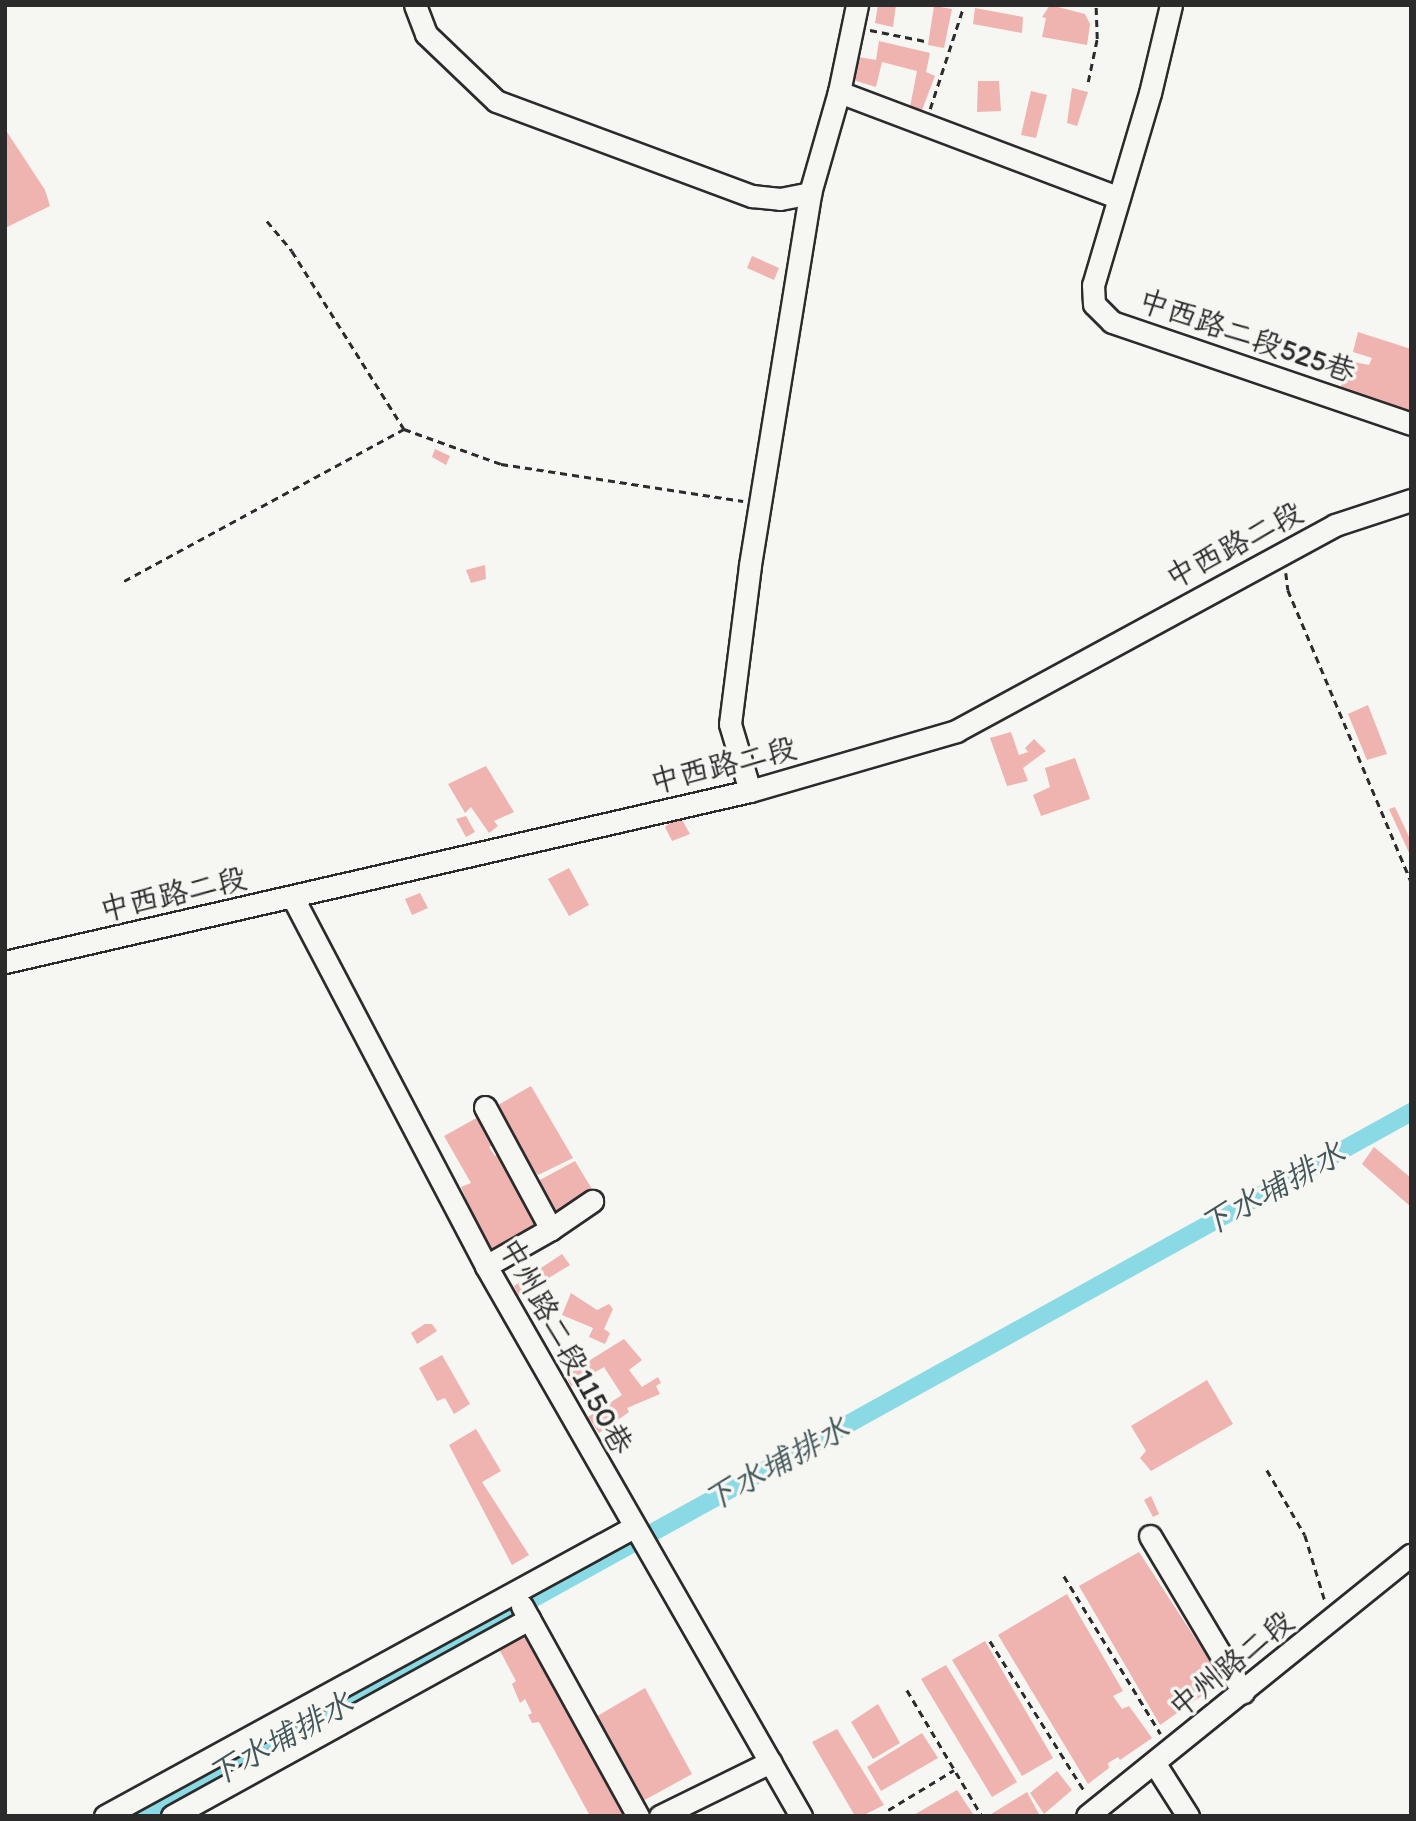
<!DOCTYPE html>
<html>
<head>
<meta charset="utf-8">
<style>
	body { margin:0 }
	#map { position:relative; width:1416px; height:1821px; overflow:hidden; background:#f6f6f2; font-family:Itim,"LXGW WenKai TC",sans-serif }
	div>[style] { position:absolute }
	[style*='--x'] { left:calc(var(--x)*1px); top:calc(var(--y)*1px); width:calc(var(--w)*1px); rotate:calc(var(--a)*1deg) }
	.canal>* { height:18px; margin:-9px; padding:0 9px; transform-origin:9px; border-radius:9px; background:#8adae6 }
	.building>* { inset:0; background:#efb3b0 }
	.path>* { height:2.5px; margin-top:-1.25px; transform-origin:0; background:repeating-linear-gradient(90deg,#2b2b2b 0 7px,transparent 0 12px) }
	.roads { filter:drop-shadow(2px 0 #2b2b2b) drop-shadow(-2px 0 #2b2b2b) drop-shadow(0 2px #2b2b2b) drop-shadow(0 -2px #2b2b2b) }
	.minor>* { height:21px; margin:-10.5px; padding:0 10.5px; transform-origin:10.5px; border-radius:10.5px; background:#f6f6f2 }
	span { translate:-50% -50%; white-space:nowrap; text-align:center; line-height:1.15; -webkit-text-stroke:7px #f6f6f2; paint-order:stroke }
	.street-label { font-size:30px; color:#2b2b2b }
	.water-label { font-size:32px; color:#43575a; font-style:italic }
	.frame { position:absolute; inset:0; border:7px solid #2b2b2b; pointer-events:none }
</style>
</head>
<body>
<div id="map">
	<div class="canal">
		<div style="--x:141;--y:1816;--w:1452;--a:-29"></div>
	</div>
	<div class="building">
		<div style="clip-path:polygon(878px 5px,896px 5px,893px 27px,875px 23px)"></div>
		<div style="clip-path:polygon(1050px 5px,1085px 14px,1090px 24px,1087px 45px,1042px 37px,1046px 18px,1042px 17px)"></div>
		<div style="clip-path:polygon(934px 6px,952px 9px,944px 48px,928px 45px)"></div>
		<div style="clip-path:polygon(975px 8px,1023px 17px,1022px 33px,973px 24px)"></div>
		<div style="clip-path:polygon(879px 41px,930px 53px,926px 72px,935px 76px,922px 110px,910px 107px,917px 71px,882px 62px,876px 87px,853px 80px,858px 57px,876px 60px)"></div>
		<div style="clip-path:polygon(978px 81px,999px 81px,1001px 111px,977px 112px)"></div>
		<div style="clip-path:polygon(1072px 88px,1088px 92px,1077px 126px,1067px 123px)"></div>
		<div style="clip-path:polygon(1031px 91px,1047px 95px,1036px 138px,1021px 135px)"></div>
		<div style="clip-path:polygon(5px 129px,45px 190px,50px 206px,5px 228px)"></div>
		<div style="clip-path:polygon(752px 256px,779px 268px,774px 280px,747px 268px)"></div>
		<div style="clip-path:polygon(1358px 332px,1411px 349px,1411px 413px,1340px 390px,1349px 361px,1369px 365px,1372px 358px,1353px 352px)"></div>
		<div style="clip-path:polygon(435px 449px,450px 456px,446px 465px,432px 457px)"></div>
		<div style="clip-path:polygon(485px 565px,486px 579px,471px 583px,466px 570px)"></div>
		<div style="clip-path:polygon(1368px 705px,1387px 754px,1367px 760px,1348px 714px)"></div>
		<div style="clip-path:polygon(1011px 732px,1019px 755px,1028px 752px,1025px 748px,1034px 739px,1046px 751px,1023px 768px,1028px 781px,1007px 786px,990px 738px)"></div>
		<div style="clip-path:polygon(1075px 758px,1090px 799px,1041px 816px,1033px 795px,1050px 787px,1045px 768px)"></div>
		<div style="clip-path:polygon(486px 766px,514px 812px,494px 821px,498px 826px,489px 833px,471px 807px,465px 813px,448px 784px)"></div>
		<div style="clip-path:polygon(1395px 807px,1411px 841px,1411px 857px,1389px 809px)"></div>
		<div style="clip-path:polygon(466px 816px,475px 832px,466px 837px,456px 819px)"></div>
		<div style="clip-path:polygon(680px 816px,690px 834px,672px 841px,665px 827px)"></div>
		<div style="clip-path:polygon(569px 868px,589px 905px,569px 916px,548px 879px)"></div>
		<div style="clip-path:polygon(420px 893px,428px 908px,412px 915px,405px 899px)"></div>
		<div style="clip-path:polygon(531px 1086px,573px 1158px,538px 1175px,529px 1163px,524px 1165px,493px 1108px)"></div>
		<div style="clip-path:polygon(482px 1115px,499px 1142px,489px 1147px,495px 1156px,505px 1150px,543px 1223px,489px 1252px,461px 1187px,471px 1183px,444px 1136px)"></div>
		<div style="clip-path:polygon(1374px 1147px,1411px 1178px,1411px 1207px,1362px 1164px)"></div>
		<div style="clip-path:polygon(575px 1161px,595px 1194px,557px 1215px,538px 1181px)"></div>
		<div style="clip-path:polygon(562px 1254px,570px 1265px,519px 1296px,514px 1286px)"></div>
		<div style="clip-path:polygon(571px 1293px,597px 1310px,609px 1304px,613px 1309px,604px 1329px,610px 1333px,605px 1344px,589px 1337px,593px 1328px,562px 1315px)"></div>
		<div style="clip-path:polygon(425px 1324px,432px 1324px,437px 1331px,417px 1344px,411px 1333px)"></div>
		<div style="clip-path:polygon(624px 1339px,642px 1360px,629px 1370px,642px 1387px,658px 1377px,661px 1383px,656px 1386px,660px 1394px,627px 1408px,629px 1412px,599px 1433px,588px 1417px,622px 1395px,604px 1367px,571px 1386px,566px 1375px)"></div>
		<div style="clip-path:polygon(442px 1355px,470px 1404px,454px 1414px,445px 1398px,437px 1401px,419px 1368px)"></div>
		<div style="clip-path:polygon(1207px 1380px,1233px 1424px,1151px 1471px,1140px 1458px,1146px 1451px,1131px 1426px)"></div>
		<div style="clip-path:polygon(476px 1429px,501px 1471px,482px 1482px,529px 1555px,512px 1565px,449px 1445px)"></div>
		<div style="clip-path:polygon(1151px 1496px,1159px 1514px,1153px 1517px,1144px 1500px)"></div>
		<div style="clip-path:polygon(1139px 1552px,1223px 1681px,1160px 1725px,1079px 1586px)"></div>
		<div style="clip-path:polygon(1067px 1594px,1123px 1691px,1113px 1696px,1122px 1709px,1129px 1706px,1152px 1738px,1120px 1760px,1118px 1757px,1108px 1763px,1109px 1768px,1088px 1784px,998px 1635px)"></div>
		<div style="clip-path:polygon(525px 1627px,630px 1816px,590px 1816px,539px 1722px,532px 1723px,528px 1715px,532px 1713px,525px 1699px,520px 1703px,512px 1684px,516px 1681px,498px 1647px)"></div>
		<div style="clip-path:polygon(985px 1641px,1053px 1758px,1022px 1776px,952px 1660px)"></div>
		<div style="clip-path:polygon(946px 1665px,1017px 1782px,992px 1797px,921px 1679px)"></div>
		<div style="clip-path:polygon(645px 1688px,692px 1774px,641px 1802px,594px 1718px)"></div>
		<div style="clip-path:polygon(878px 1704px,900px 1743px,873px 1759px,851px 1722px)"></div>
		<div style="clip-path:polygon(837px 1729px,884px 1805px,862px 1816px,855px 1816px,812px 1742px)"></div>
		<div style="clip-path:polygon(922px 1733px,938px 1758px,881px 1791px,867px 1767px)"></div>
		<div style="clip-path:polygon(1057px 1771px,1072px 1790px,1044px 1814px,1030px 1793px)"></div>
		<div style="clip-path:polygon(957px 1790px,973px 1814px,912px 1816px)"></div>
		<div style="clip-path:polygon(1027px 1792px,1040px 1816px,988px 1816px)"></div>
	</div>
	<div class="path">
		<div style="--x:870;--y:30;--w:56;--a:11.3"></div>
		<div style="--x:1088;--y:82;--w:44;--a:-78.2"></div>
		<div style="--x:1097;--y:39;--w:34;--a:-92"></div>
		<div style="--x:930;--y:109;--w:109;--a:-71.9"></div>
		<div style="--x:267;--y:221;--w:39;--a:50"></div>
		<div style="--x:292;--y:251;--w:210;--a:57.8"></div>
		<div style="--x:1286;--y:573;--w:17;--a:83"></div>
		<div style="--x:1288;--y:590;--w:316;--a:67.1"></div>
		<div style="--x:124;--y:581;--w:319;--a:-28.5"></div>
		<div style="--x:404;--y:429;--w:103;--a:19.8"></div>
		<div style="--x:501;--y:464;--w:245;--a:8.7"></div>
		<div style="--x:1267;--y:1470;--w:75;--a:59.7"></div>
		<div style="--x:1305;--y:1535;--w:69;--a:73.1"></div>
		<div style="--x:1064;--y:1576;--w:185;--a:58.5"></div>
		<div style="--x:990;--y:1641;--w:178;--a:57.8"></div>
		<div style="--x:907;--y:1690;--w:147;--a:59.2"></div>
		<div style="--x:888;--y:1810;--w:77;--a:-31.2"></div>
	</div>
	<div class="roads">
		<div class="minor">
			<div style="--x:415;--y:5;--w:31;--a:69"></div>
			<div style="--x:426;--y:34;--w:97;--a:43.7"></div>
			<div style="--x:496;--y:101;--w:273;--a:20.4"></div>
			<div style="--x:752;--y:196;--w:28;--a:6"></div>
			<div style="--x:780;--y:199;--w:31;--a:-11"></div>
			<div style="--x:857;--y:5;--w:89;--a:101.7"></div>
			<div style="--x:839;--y:92;--w:299;--a:20.7"></div>
			<div style="--x:1171;--y:5;--w:90;--a:103.4"></div>
			<div style="--x:1150;--y:93;--w:200;--a:106.5"></div>
			<div style="--x:1093;--y:285;--w:19;--a:87"></div>
			<div style="--x:1094;--y:304;--w:25;--a:45"></div>
			<div style="--x:1112;--y:322;--w:316;--a:18.8"></div>
			<div style="--x:750;--y:791;--w:70;--a:-106.6"></div>
			<div style="--x:730;--y:724;--w:160;--a:-82.8"></div>
			<div style="--x:750;--y:565;--w:377;--a:-80.8"></div>
			<div style="--x:810;--y:193;--w:105;--a:-74"></div>
			<div style="--x:293;--y:898;--w:416;--a:62.3"></div>
			<div style="--x:486;--y:1266;--w:634;--a:60.2"></div>
			<div style="--x:5;--y:962;--w:764;--a:-12.93"></div>
			<div style="--x:750;--y:791;--w:215;--a:-16.2"></div>
			<div style="--x:956;--y:731;--w:431;--a:-28.5"></div>
			<div style="--x:1335;--y:525;--w:80;--a:-18.2"></div>
			<div style="--x:485;--y:1107;--w:139;--a:61.6"></div>
			<div style="--x:551;--y:1229;--w:75;--a:150.4"></div>
			<div style="--x:551;--y:1229;--w:50;--a:-34.3"></div>
			<div style="--x:1150;--y:1536;--w:182;--a:59.2"></div>
			<div style="--x:522;--y:1606;--w:240;--a:61.1"></div>
			<div style="--x:1155;--y:1764;--w:62;--a:57.6"></div>
			<div style="--x:105;--y:1816;--w:603;--a:-28.65"></div>
			<div style="--x:172;--y:1816;--w:408;--a:-28.9"></div>
			<div style="--x:660;--y:1816;--w:123;--a:-26.1"></div>
			<div style="--x:1087;--y:1816;--w:416;--a:-38.9"></div>
		</div>
	</div>
	<div class="street-label">
		<span style="left:1247px;top:336px;rotate:19deg">中西路二段525巷</span>
		<span style="left:1234px;top:545px;rotate:-28deg">中西路二段</span>
		<span style="left:723px;top:765px;rotate:-14deg">中西路二段</span>
		<span style="left:173px;top:894px;rotate:-13deg">中西路二段</span>
		<span style="left:566px;top:1346px;rotate:61deg">中州路二段1150巷</span>
		<span style="left:1231px;top:1664px;rotate:-39deg">中州路二段</span>
	</div>
	<div class="water-label">
		<span style="left:1272px;top:1189px;rotate:-29deg">下水埔排水</span>
		<span style="left:776px;top:1464px;rotate:-29deg">下水埔排水</span>
		<span style="left:280px;top:1739px;rotate:-29deg">下水埔排水</span>
	</div>
	<div class="frame"></div>
</div>
</body>
</html>
